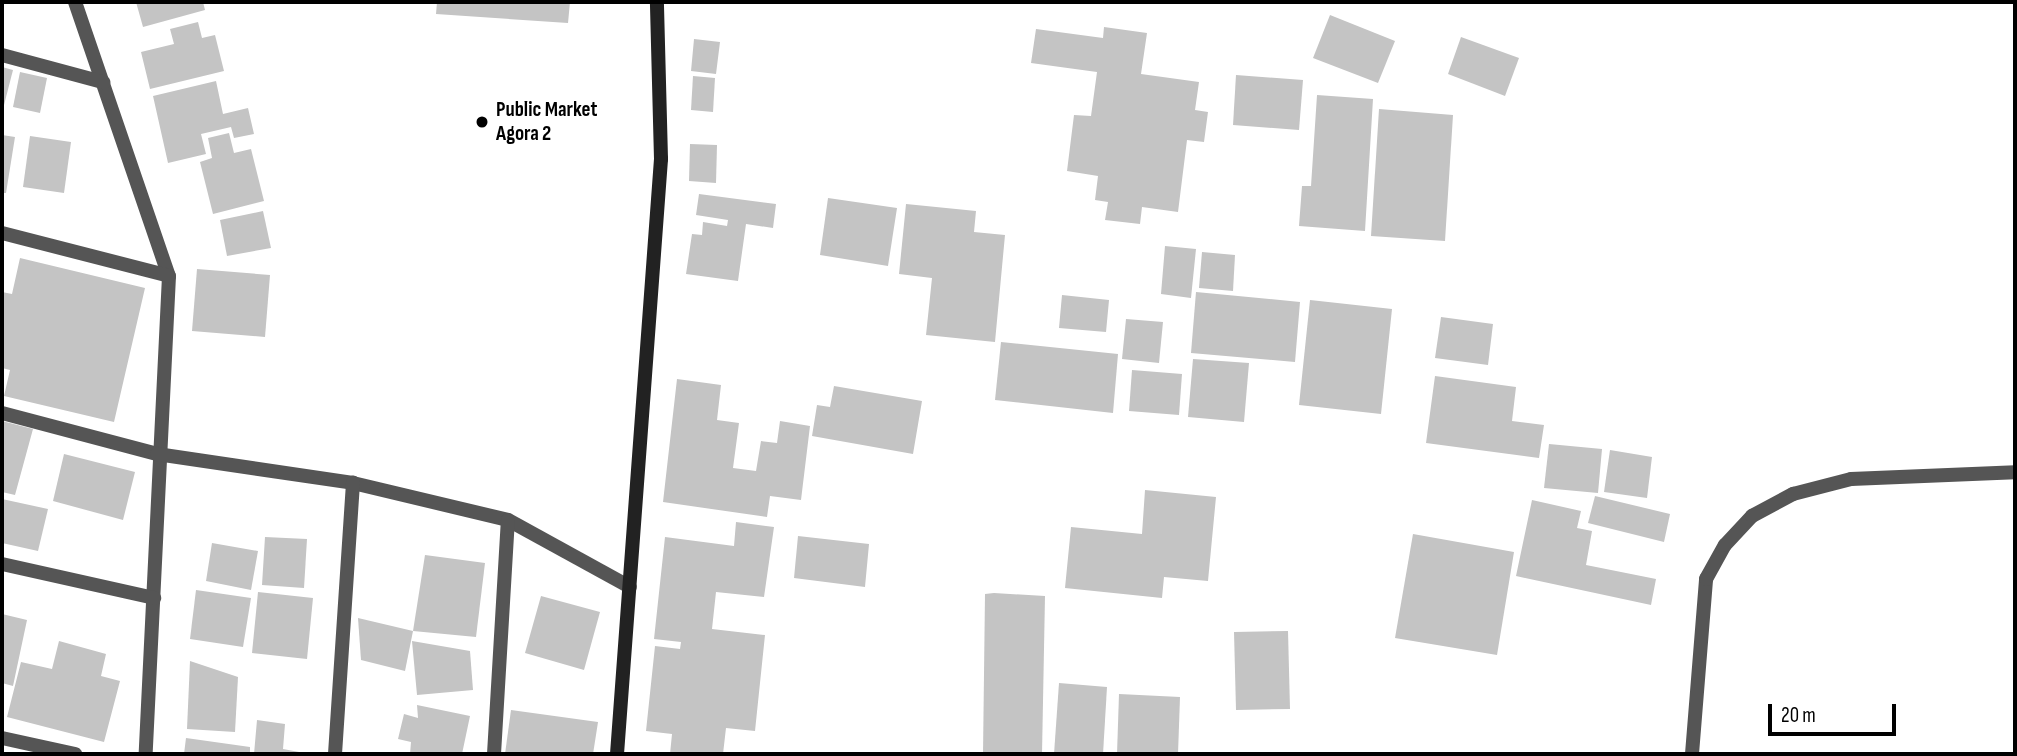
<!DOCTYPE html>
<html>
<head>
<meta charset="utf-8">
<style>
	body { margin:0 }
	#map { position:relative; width:2017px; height:756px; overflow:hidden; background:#fff; font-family:"Sofia Sans Condensed",sans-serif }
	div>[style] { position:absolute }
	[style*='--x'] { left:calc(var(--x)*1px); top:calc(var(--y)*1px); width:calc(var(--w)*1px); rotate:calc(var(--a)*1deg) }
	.building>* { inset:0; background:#c4c4c4 }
	.street>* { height:14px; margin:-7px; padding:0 7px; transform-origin:7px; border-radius:7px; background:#555 }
	.secondary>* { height:14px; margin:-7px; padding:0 7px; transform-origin:7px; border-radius:7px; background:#222 }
	.dots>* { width:19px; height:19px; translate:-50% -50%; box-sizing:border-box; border:4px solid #fff; border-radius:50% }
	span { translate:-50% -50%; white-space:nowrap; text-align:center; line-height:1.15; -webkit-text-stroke:7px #fff; paint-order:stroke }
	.poi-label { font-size:21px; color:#000; font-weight:700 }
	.left { translate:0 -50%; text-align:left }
	.frame { position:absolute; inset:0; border:4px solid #000; pointer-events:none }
	.scale { position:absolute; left:1768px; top:704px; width:128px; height:32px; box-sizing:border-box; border:4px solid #000; border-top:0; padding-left:9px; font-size:21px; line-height:24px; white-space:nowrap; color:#000; -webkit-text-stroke:5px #fff; paint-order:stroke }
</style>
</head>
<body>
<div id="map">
	<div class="building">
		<div style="clip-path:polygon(136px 2px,203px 2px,205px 10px,143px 27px)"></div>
		<div style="clip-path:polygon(437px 2px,570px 2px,568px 23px,436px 14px)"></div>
		<div style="clip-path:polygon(1330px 15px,1395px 41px,1378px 83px,1313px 58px)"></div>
		<div style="clip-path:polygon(198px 22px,202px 38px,215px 35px,224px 71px,150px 89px,141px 52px,174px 44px,170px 29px)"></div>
		<div style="clip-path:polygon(1104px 27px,1147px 33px,1141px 74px,1199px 82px,1195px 110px,1208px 112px,1204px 142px,1187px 140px,1178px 212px,1142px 207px,1140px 224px,1105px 220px,1108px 202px,1095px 200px,1098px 176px,1067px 171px,1074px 115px,1091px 116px,1097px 72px,1031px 63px,1036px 29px,1103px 38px)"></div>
		<div style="clip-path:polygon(1461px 37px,1519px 58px,1505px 96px,1448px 74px)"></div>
		<div style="clip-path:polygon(694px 39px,720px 42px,716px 74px,691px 71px)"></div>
		<div style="clip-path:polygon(2px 67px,13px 70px,3px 109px,2px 109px)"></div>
		<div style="clip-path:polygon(20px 72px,47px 78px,40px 113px,13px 107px)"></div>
		<div style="clip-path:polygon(1236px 75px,1303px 80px,1299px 130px,1233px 125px)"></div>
		<div style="clip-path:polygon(693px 76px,715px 78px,713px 112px,691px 110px)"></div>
		<div style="clip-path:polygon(216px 81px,223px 114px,248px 108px,254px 134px,234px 138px,231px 127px,201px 134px,206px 154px,168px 163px,153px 96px)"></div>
		<div style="clip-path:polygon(1317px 95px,1373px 99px,1365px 231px,1299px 226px,1302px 186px,1311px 186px)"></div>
		<div style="clip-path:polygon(1379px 109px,1453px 115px,1445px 241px,1371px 236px)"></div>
		<div style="clip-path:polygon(229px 133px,234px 153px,251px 149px,264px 201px,213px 214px,200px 162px,212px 158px,208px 138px)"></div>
		<div style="clip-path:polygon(2px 135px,15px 137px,6px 193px,2px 193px)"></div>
		<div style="clip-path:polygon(30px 136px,71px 142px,64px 193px,23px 187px)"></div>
		<div style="clip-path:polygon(690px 144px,717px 145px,716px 183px,689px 181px)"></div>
		<div style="clip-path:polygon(699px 194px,776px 204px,773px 228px,746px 224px,738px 281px,686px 274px,692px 234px,702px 235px,703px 222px,727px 226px,728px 220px,696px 215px)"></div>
		<div style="clip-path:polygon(828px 198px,897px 208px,888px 266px,820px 255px)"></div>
		<div style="clip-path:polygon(906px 204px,976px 211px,974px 232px,1005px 235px,995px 342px,926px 335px,932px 278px,899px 274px)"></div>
		<div style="clip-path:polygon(263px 211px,271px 248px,227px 256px,220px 220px)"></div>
		<div style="clip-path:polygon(1165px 246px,1196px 249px,1191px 298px,1161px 294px)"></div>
		<div style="clip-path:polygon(1202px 252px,1235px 255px,1233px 291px,1199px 288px)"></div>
		<div style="clip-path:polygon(20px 258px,145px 288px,114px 422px,4px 396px,10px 370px,2px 368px,2px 292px,12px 294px)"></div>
		<div style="clip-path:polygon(197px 269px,270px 275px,265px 337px,192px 331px)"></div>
		<div style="clip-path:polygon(1196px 292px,1300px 302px,1295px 362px,1191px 353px)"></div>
		<div style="clip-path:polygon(1062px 295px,1109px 300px,1106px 332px,1059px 328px)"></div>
		<div style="clip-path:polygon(1310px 300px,1392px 309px,1381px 414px,1299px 405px)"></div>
		<div style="clip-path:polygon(1441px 317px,1493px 324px,1488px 365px,1435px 358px)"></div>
		<div style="clip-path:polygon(1126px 319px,1163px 322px,1159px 363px,1122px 359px)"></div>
		<div style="clip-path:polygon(1001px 342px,1118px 354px,1113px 413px,995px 400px)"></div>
		<div style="clip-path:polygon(1193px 359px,1249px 363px,1244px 422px,1188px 417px)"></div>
		<div style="clip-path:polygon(1132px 370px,1182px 374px,1179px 415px,1129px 411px)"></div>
		<div style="clip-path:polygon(1435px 376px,1516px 387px,1512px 421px,1544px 425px,1539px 458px,1426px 443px)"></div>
		<div style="clip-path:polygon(677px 379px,721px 385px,717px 420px,739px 423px,733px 468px,756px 471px,761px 441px,777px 443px,780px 421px,810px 426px,801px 500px,770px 496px,767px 517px,663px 502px)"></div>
		<div style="clip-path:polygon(834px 386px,922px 401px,913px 454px,812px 436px,817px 405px,830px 407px)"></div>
		<div style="clip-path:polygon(2px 421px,33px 429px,15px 495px,2px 492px)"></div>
		<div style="clip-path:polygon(1549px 444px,1602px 449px,1598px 493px,1544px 488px)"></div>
		<div style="clip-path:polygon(1610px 450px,1652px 457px,1647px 498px,1604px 492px)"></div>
		<div style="clip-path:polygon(64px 454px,135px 472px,123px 520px,53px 501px)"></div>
		<div style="clip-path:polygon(1145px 490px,1216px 497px,1208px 581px,1164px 577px,1162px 598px,1065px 588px,1071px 527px,1142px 534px)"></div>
		<div style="clip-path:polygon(1595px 496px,1670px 514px,1664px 542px,1588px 523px)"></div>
		<div style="clip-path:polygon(2px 499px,48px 509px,38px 551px,2px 543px)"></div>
		<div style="clip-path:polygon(1532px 500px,1581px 511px,1577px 528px,1592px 531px,1586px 565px,1656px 579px,1651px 605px,1516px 576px)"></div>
		<div style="clip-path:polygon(736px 522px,774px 527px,764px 597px,716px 592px,712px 629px,765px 635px,755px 731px,726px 728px,723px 754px,670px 754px,672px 734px,646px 731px,655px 646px,680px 649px,681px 642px,654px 639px,665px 537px,734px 546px)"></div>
		<div style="clip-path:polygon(1413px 534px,1514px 552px,1497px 655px,1395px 638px)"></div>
		<div style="clip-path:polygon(798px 536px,869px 544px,865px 587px,794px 578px)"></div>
		<div style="clip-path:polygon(265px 537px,307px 539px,304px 588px,262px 585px)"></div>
		<div style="clip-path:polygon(212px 543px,258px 551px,251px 590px,206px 581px)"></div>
		<div style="clip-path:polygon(425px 555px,485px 563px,476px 637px,413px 631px)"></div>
		<div style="clip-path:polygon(196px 590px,251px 598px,243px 647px,190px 639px)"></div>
		<div style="clip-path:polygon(258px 592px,313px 598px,307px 659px,252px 653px)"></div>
		<div style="clip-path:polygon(994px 593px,1045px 596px,1042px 754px,983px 754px,985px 594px)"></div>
		<div style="clip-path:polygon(541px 596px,600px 612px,584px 670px,525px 653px)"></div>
		<div style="clip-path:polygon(2px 614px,27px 620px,13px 686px,2px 683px)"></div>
		<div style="clip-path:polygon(358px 618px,413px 631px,405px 671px,361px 660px)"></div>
		<div style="clip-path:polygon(1288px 631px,1290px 709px,1236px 710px,1234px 632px)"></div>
		<div style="clip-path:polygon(59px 641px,106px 654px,101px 676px,120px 681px,104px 742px,7px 717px,21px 662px,52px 669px)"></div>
		<div style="clip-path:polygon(412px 641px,470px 651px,473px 690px,417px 695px)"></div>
		<div style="clip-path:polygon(190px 661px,238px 677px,235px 732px,187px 729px)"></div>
		<div style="clip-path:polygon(1059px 683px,1107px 687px,1103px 754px,1054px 754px)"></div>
		<div style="clip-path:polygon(1119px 694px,1180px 697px,1178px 754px,1117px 754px)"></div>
		<div style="clip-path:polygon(417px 705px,470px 716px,462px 754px,410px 754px,411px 742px,398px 739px,404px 714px,418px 718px)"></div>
		<div style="clip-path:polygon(511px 710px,598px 722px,593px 754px,505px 754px)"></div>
		<div style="clip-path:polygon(257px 720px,285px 724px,283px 749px,310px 754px,254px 754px)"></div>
		<div style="clip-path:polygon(186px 738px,250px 747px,250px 754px,184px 754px)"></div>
	</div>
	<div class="street">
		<div style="--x:75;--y:2;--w:290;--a:71.1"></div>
		<div style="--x:169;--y:276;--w:479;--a:92.8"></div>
		<div style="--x:2;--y:55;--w:105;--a:15"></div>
		<div style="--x:2;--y:233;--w:172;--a:14.4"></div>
		<div style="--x:2;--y:413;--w:160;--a:14.8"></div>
		<div style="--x:157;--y:454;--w:198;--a:8.4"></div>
		<div style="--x:353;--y:483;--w:159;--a:13.4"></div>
		<div style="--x:508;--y:520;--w:139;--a:28.8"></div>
		<div style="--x:2;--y:564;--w:156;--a:12.6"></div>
		<div style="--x:2;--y:738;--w:75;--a:12.4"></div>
		<div style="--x:335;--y:754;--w:272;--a:-86.2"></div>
		<div style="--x:494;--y:754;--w:234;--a:-86.6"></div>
		<div style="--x:1692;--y:754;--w:176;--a:-85.4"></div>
		<div style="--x:1706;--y:579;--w:39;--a:-61"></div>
		<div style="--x:1725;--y:545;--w:40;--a:-47"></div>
		<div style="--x:1752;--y:516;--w:47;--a:-28.2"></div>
		<div style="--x:1793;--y:494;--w:60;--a:-14.5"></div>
		<div style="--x:1851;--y:479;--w:164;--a:-2.4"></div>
	</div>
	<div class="secondary">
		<div style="--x:617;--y:754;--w:597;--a:-85.77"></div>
		<div style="--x:661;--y:159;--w:157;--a:-91.5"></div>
	</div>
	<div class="dots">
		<div style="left:482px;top:122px;background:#000"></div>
	</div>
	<div class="poi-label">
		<span class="left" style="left:496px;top:122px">Public Market<br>Agora 2</span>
	</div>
	<div class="frame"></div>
	<div class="scale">20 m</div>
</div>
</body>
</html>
